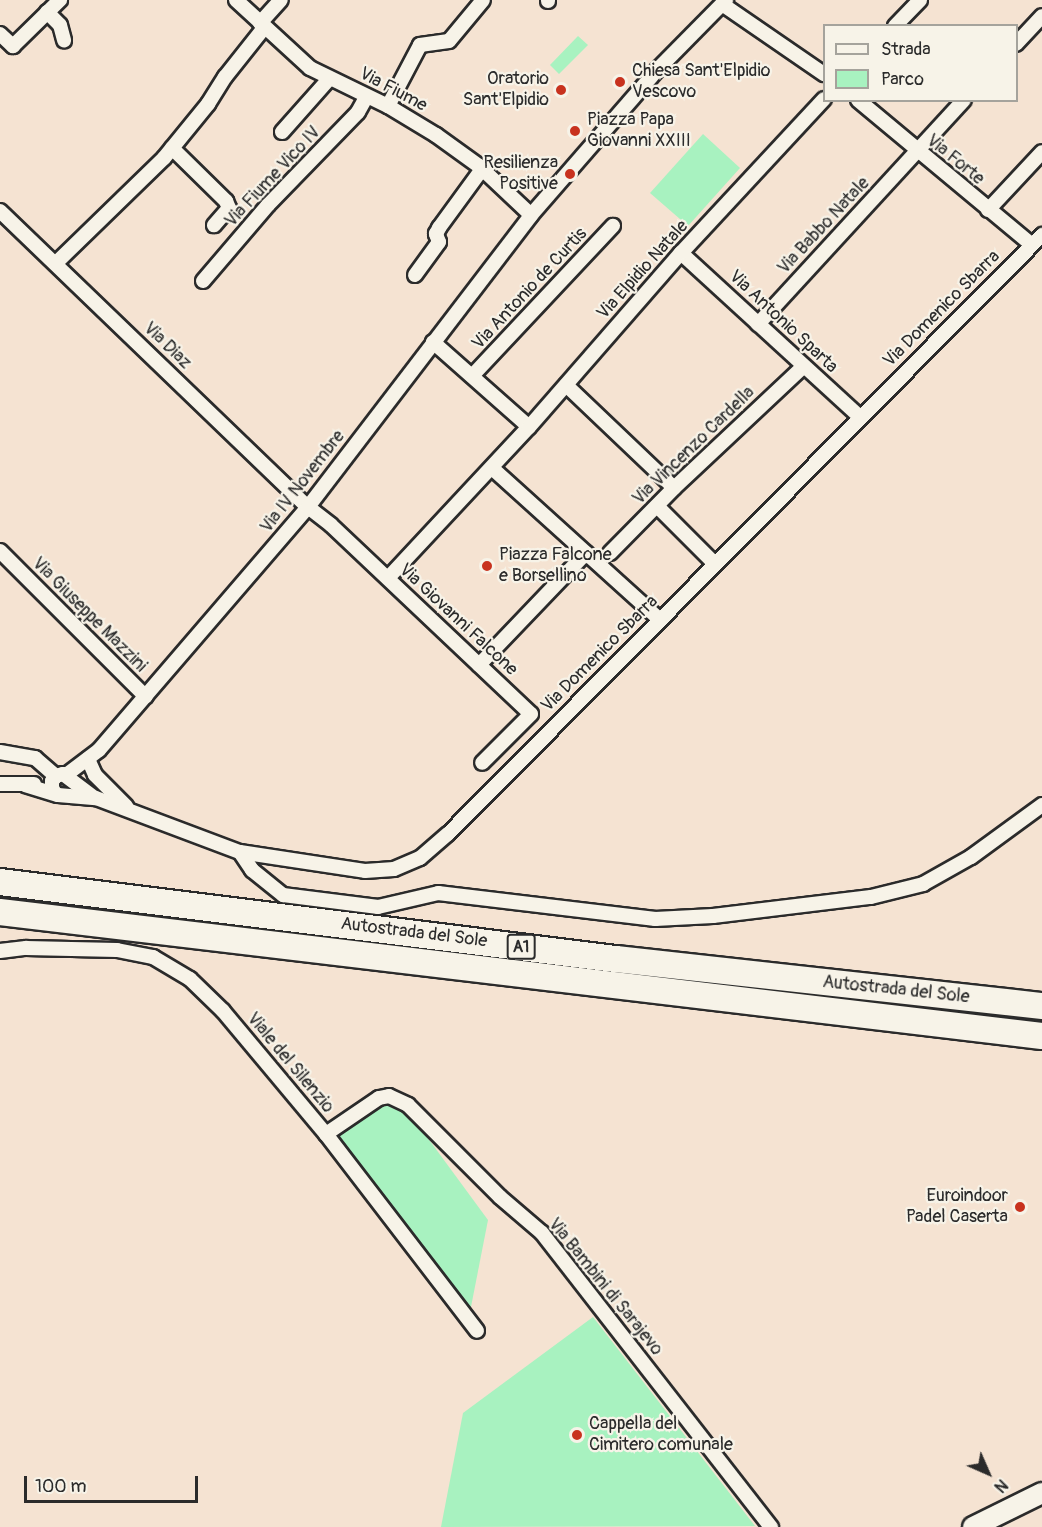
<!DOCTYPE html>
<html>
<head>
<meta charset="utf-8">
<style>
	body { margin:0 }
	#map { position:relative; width:1042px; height:1527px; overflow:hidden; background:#f5e3d2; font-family:Pangolin,sans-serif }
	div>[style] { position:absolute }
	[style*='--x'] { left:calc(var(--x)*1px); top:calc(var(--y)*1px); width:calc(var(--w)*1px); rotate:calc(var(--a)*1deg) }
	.green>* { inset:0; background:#a8f2c0 }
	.roads { filter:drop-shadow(2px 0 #2b2b2b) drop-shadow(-2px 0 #2b2b2b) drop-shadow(0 2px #2b2b2b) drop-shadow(0 -2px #2b2b2b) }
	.street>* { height:14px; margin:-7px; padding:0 7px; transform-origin:7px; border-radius:7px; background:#f7f3e8 }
	.secondary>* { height:20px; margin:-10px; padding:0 10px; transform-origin:10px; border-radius:10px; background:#f7f3e8 }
	.highway>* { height:26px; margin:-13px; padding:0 13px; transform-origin:13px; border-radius:13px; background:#f7f3e8 }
	.dots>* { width:16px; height:16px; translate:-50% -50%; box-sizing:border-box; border:3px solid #f7f3e8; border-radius:50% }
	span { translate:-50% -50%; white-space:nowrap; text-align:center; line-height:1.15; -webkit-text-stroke:4.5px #f7f3e8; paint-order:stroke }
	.shield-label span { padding:2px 4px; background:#f7f3e8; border:2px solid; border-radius:4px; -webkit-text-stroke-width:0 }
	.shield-label { font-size:16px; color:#2b2b2b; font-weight:700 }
	.poi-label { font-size:18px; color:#2b2b2b }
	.left { translate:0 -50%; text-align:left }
	.right { translate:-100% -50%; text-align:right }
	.street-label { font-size:18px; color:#2b2b2b }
	.legend { position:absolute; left:823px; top:24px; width:195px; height:78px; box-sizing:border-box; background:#f7f3e8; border:2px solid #a5a39c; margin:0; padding:8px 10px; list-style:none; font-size:18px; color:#2b2b2b }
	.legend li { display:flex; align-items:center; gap:12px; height:30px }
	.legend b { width:30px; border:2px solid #a5a39c }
	.north { position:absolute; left:958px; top:1443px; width:60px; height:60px; -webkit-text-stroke:4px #f7f3e8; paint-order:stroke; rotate:135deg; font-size:16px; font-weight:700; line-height:24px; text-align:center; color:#2b2b2b }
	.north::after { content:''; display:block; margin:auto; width:21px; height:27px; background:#2b2b2b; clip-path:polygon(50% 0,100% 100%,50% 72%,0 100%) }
	.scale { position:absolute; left:24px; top:1476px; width:174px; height:27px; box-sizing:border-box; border:3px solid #2b2b2b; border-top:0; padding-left:8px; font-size:18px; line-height:21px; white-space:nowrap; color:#2b2b2b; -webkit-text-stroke:4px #f7f3e8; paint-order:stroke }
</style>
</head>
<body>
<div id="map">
	<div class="green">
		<div style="clip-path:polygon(578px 36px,588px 45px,559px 74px,550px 65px)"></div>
		<div style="clip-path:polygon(703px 134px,740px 168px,688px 226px,650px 193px)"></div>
		<div style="clip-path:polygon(388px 1100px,405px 1107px,488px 1220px,470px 1312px,335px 1136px)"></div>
		<div style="clip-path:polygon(593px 1317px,755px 1526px,441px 1527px,463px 1413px)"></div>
	</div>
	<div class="roads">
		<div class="street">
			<div style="--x:236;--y:0;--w:100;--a:42.6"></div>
			<div style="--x:310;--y:68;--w:87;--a:26"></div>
			<div style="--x:388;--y:106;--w:56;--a:31.1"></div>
			<div style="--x:436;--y:135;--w:53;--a:35.8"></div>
			<div style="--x:479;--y:166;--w:71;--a:43.3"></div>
			<div style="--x:548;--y:0;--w:1;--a:90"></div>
			<div style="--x:722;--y:4;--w:124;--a:34.5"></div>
			<div style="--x:47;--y:12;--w:18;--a:45"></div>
			<div style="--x:60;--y:25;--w:16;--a:75"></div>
			<div style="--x:260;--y:23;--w:31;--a:-48"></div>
			<div style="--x:895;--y:26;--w:36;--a:-46"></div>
			<div style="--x:0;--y:34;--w:18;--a:43"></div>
			<div style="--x:13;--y:46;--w:66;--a:-44.4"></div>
			<div style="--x:1016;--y:44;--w:38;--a:-47"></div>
			<div style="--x:858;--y:100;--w:226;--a:39.8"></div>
			<div style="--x:388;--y:106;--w:69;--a:-62.3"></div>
			<div style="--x:420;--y:45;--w:29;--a:-8"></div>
			<div style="--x:449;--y:41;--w:53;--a:-50.3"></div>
			<div style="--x:282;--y:132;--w:72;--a:-48.4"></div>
			<div style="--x:172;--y:148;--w:76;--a:44.5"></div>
			<div style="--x:226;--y:201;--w:8;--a:67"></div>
			<div style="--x:229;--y:208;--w:23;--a:131"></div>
			<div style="--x:988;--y:210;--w:79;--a:-47"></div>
			<div style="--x:0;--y:211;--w:427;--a:43.9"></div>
			<div style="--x:308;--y:507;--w:29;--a:38"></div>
			<div style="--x:331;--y:525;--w:275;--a:43.4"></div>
			<div style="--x:531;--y:714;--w:69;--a:135"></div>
			<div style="--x:681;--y:253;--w:243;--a:42.5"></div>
			<div style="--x:56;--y:263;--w:151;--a:-44.2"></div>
			<div style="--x:164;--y:158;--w:70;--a:-50.8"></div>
			<div style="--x:208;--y:104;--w:32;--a:-58"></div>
			<div style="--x:225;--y:77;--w:63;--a:-51.5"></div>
			<div style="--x:415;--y:275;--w:41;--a:-54"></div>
			<div style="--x:439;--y:242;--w:9;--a:-111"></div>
			<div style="--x:436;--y:234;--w:7;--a:-63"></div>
			<div style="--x:439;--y:228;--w:73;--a:-53.9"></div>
			<div style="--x:203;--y:281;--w:100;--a:-49.5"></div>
			<div style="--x:268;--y:205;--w:129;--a:-45.9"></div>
			<div style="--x:358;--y:112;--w:18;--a:-61"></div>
			<div style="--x:758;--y:324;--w:304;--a:-47.4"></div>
			<div style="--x:433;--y:342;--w:128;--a:41.5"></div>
			<div style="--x:472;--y:376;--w:206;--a:-46.8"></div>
			<div style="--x:566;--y:385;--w:149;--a:43.6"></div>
			<div style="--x:492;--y:468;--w:225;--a:42.1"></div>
			<div style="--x:657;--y:506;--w:82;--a:45"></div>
			<div style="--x:0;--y:551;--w:206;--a:45"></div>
			<div style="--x:610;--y:553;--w:91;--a:-45.4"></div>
			<div style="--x:674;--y:488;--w:178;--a:-43.2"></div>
			<div style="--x:388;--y:578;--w:207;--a:-47"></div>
			<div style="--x:529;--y:427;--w:231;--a:-48.9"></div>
			<div style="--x:681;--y:253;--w:210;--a:-47.1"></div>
			<div style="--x:479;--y:665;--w:155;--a:-46.3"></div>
			<div style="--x:0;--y:752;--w:36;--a:10"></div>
			<div style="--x:35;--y:758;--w:28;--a:41"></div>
			<div style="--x:88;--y:759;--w:17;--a:66"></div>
			<div style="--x:95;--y:775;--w:44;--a:45"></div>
			<div style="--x:66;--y:775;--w:41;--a:-37.1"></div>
			<div style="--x:99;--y:750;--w:321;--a:-49.3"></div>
			<div style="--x:308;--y:507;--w:367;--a:-52.6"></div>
			<div style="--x:531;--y:215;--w:194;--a:-49"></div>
			<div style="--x:658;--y:69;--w:97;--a:-45.4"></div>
			<div style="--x:0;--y:784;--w:34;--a:0"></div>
			<div style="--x:25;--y:785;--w:34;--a:17"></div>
			<div style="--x:58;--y:795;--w:38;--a:5"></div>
			<div style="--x:96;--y:798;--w:154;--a:20.6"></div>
			<div style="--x:240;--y:852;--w:126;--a:8.6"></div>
			<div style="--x:365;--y:871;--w:29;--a:-4"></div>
			<div style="--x:394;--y:869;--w:28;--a:-23"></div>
			<div style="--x:420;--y:858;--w:37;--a:-41"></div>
			<div style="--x:448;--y:834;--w:844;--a:-45.24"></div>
			<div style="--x:55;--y:793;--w:6;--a:-121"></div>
			<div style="--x:52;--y:788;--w:7;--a:-90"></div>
			<div style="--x:52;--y:781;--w:6;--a:-51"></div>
			<div style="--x:56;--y:776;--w:7;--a:-16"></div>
			<div style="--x:63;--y:774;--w:39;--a:37"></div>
			<div style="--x:240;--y:852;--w:22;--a:56"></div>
			<div style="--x:252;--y:870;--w:40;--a:39"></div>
			<div style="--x:283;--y:895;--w:96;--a:7.2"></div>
			<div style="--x:378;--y:907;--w:62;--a:-13.1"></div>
			<div style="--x:438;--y:893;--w:219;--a:6.8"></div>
			<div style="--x:655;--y:919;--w:58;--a:-3"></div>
			<div style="--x:713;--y:916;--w:159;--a:-6.9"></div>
			<div style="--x:871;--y:897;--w:54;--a:-14"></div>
			<div style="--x:923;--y:884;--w:55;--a:-29.4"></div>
			<div style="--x:971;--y:857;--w:88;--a:-36.2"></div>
			<div style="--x:0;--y:951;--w:26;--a:-7"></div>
			<div style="--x:26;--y:948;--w:91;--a:1.3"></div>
			<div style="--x:117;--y:950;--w:37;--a:11"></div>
			<div style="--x:153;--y:957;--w:43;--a:30.7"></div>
			<div style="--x:190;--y:979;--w:46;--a:44.1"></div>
			<div style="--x:223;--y:1011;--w:160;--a:50.1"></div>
			<div style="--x:326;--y:1134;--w:248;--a:52.5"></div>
			<div style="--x:326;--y:1134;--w:64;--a:-34.2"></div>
			<div style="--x:379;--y:1098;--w:10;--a:-11"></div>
			<div style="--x:389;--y:1096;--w:21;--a:25"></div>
			<div style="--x:408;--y:1105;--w:130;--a:45"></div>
			<div style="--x:500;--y:1197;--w:55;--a:40.6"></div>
			<div style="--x:542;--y:1233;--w:373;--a:52.1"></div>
		</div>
		<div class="secondary">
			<div style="--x:973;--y:1527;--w:77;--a:-26.2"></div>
		</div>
		<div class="highway">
			<div style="--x:0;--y:882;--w:621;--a:7.13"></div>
			<div style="--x:616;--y:959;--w:429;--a:6.3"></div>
			<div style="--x:0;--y:912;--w:1049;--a:6.79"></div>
		</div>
	</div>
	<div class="dots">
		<div style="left:620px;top:82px;background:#c8321e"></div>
		<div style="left:561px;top:90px;background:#c8321e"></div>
		<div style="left:575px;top:131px;background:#c8321e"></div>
		<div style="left:570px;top:174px;background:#c8321e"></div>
		<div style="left:487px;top:566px;background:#c8321e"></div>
		<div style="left:1020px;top:1207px;background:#c8321e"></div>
		<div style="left:577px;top:1435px;background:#c8321e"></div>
	</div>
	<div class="shield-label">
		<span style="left:521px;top:947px">A1</span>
	</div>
	<div class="poi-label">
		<span class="left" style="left:632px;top:82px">Chiesa Sant'Elpidio<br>Vescovo</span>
		<span class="right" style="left:549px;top:90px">Oratorio<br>Sant'Elpidio</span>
		<span class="left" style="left:587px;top:131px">Piazza Papa<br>Giovanni XXIII</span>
		<span class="right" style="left:558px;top:174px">Resilienza<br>Positive</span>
		<span class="left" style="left:499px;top:566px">Piazza Falcone<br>e Borsellino</span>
		<span class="right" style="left:1008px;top:1207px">Euroindoor<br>Padel Caserta</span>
		<span class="left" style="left:589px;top:1435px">Cappella del<br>Cimitero comunale</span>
	</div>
	<div class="street-label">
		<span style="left:393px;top:90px;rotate:28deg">Via Fiume</span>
		<span style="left:955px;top:160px;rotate:39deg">Via Forte</span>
		<span style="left:273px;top:177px;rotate:-47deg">Via Fiume Vico IV</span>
		<span style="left:824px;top:226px;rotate:-47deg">Via Babbo Natale</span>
		<span style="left:643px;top:270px;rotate:-48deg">Via Elpidio Natale</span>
		<span style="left:530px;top:289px;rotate:-47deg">Via Antonio de Curtis</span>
		<span style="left:942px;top:309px;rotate:-45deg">Via Domenico Sbarra</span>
		<span style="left:783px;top:322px;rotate:43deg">Via Antonio Sparta</span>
		<span style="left:167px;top:346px;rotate:44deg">Via Diaz</span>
		<span style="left:694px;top:446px;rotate:-44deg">Via Vincenzo Cardella</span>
		<span style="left:303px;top:482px;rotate:-52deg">Via IV Novembre</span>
		<span style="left:89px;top:615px;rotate:45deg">Via Giuseppe Mazzini</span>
		<span style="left:458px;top:620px;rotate:43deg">Via Giovanni Falcone</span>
		<span style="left:600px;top:654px;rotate:-45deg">Via Domenico Sbarra</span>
		<span style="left:414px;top:933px;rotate:7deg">Autostrada del Sole</span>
		<span style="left:896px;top:990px;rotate:6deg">Autostrada del Sole</span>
		<span style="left:290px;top:1063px;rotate:50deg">Viale del Silenzio</span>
		<span style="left:605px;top:1287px;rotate:51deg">Via Bambini di Sarajevo</span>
	</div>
	<ul class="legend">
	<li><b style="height:8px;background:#f7f3e8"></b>Strada</li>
	<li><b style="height:16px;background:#a8f2c0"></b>Parco</li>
	</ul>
	<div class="north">N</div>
	<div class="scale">100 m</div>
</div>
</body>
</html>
